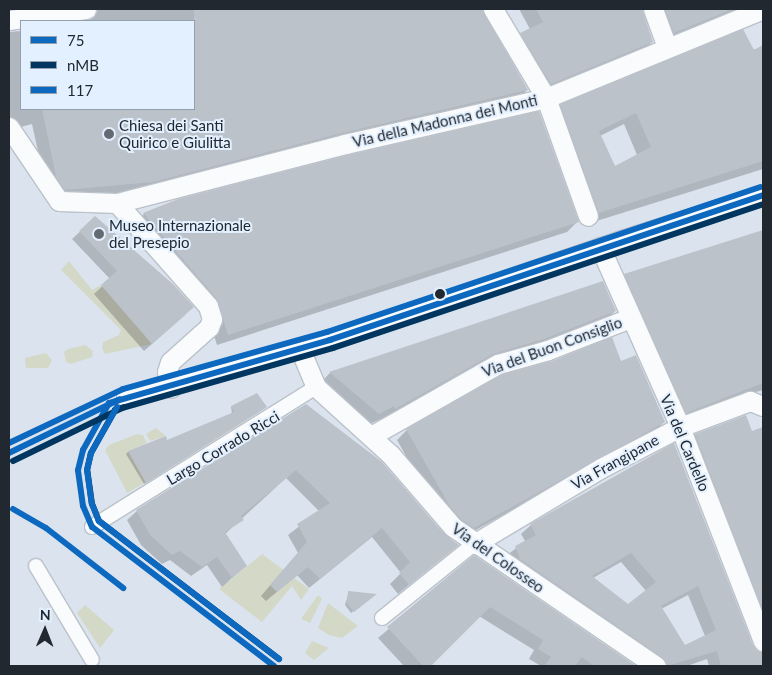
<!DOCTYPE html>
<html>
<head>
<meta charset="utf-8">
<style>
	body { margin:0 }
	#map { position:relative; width:772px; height:675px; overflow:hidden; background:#dbe4ee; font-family:Lato,sans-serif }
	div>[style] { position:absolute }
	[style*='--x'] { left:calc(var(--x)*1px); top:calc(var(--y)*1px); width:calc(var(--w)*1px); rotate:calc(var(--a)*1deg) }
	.green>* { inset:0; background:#d4d8c7 }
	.shadow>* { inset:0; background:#0003 }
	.building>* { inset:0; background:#bcc2ca }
	.roads { filter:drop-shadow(1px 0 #bbc2ca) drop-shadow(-1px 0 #bbc2ca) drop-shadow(0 1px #bbc2ca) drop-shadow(0 -1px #bbc2ca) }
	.pedestrian>* { height:14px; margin:-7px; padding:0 7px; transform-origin:7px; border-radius:7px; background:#fafbfc }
	.minor>* { height:19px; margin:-9.5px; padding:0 9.5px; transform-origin:9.5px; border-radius:9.5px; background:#fafbfc }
	.bus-1>* { height:6px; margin:-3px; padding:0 3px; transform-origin:3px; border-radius:3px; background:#0c69bf }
	.bus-2>* { height:6px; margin:-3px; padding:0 3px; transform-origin:3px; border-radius:3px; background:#00365f }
	.bus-3>* { height:6px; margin:-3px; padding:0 3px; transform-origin:3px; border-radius:3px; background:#0c69bf }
	.dots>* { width:14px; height:14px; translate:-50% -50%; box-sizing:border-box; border:2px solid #e3f0ff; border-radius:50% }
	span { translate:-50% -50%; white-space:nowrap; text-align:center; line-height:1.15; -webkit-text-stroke:4px #e3f0ff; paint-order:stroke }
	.street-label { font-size:15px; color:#22282f }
	.poi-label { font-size:15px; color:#22282f }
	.left { translate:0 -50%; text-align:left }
	.frame { position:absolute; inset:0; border:10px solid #22282f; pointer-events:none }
	.legend { position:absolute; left:20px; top:20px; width:175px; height:90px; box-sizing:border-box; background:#e3f0ff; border:1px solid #96a0ac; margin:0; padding:6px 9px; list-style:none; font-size:15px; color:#22282f }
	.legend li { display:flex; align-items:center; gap:10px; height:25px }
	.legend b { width:25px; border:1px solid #96a0ac }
	.north { position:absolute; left:20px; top:605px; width:50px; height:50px; -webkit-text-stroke:4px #e3f0ff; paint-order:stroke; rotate:1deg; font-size:14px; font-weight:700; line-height:20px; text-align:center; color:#22282f }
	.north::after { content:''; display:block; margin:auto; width:18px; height:22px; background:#22282f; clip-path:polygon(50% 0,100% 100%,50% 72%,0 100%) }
</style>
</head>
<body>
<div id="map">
	<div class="green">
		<div style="clip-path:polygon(69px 261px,92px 290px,101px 285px,152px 344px,105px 354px,102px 348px,103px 342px,119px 335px,121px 330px,61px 270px)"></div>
		<div style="clip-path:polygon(85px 345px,93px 351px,92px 357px,71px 364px,66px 362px,64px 352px,68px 349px)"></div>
		<div style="clip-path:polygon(46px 353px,52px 360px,48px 368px,26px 368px,25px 358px)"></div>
		<div style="clip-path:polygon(156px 428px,166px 436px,150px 441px,146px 434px)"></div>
		<div style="clip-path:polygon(137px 434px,143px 435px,147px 443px,128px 451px,146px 482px,127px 493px,105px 450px,109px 445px)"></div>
		<div style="clip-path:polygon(262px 554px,309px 589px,301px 600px,292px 586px,262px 622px,219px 589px)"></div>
		<div style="clip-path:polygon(318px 595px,322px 599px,310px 623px,301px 619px)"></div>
		<div style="clip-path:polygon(328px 603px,358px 626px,342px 638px,329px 635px,318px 628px)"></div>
		<div style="clip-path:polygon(85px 605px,114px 630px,100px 648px,77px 613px)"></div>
		<div style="clip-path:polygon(312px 641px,329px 648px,314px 660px,305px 653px)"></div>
	</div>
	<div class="shadow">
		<div style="clip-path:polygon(9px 9px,488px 9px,481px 10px,527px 90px,516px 101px,140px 193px,54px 201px,46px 188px,32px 124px,9px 130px,9px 32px,21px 31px,21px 109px,194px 109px,194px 21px,85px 21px,84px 14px,9px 18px)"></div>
		<div style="clip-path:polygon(519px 9px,751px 9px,663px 44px,649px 12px,641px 10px,652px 42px,640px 53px,539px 94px,510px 45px,530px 29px)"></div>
		<div style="clip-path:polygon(evenodd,763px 47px,763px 103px,710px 129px,714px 139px,763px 124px,763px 169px,587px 224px,549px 118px,561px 105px,763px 47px,624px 124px,637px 155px,615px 167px,600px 136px,624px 124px)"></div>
		<div style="clip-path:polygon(179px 200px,577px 222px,567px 232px,217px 345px,206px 310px,134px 225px,144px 214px)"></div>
		<div style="clip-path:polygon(95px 218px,185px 315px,144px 351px,94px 294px,110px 279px,72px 239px)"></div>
		<div style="clip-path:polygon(763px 231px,763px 390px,731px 399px,675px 423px,614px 286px,625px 275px)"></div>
		<div style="clip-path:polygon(615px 311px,603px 323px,367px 425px,318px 385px,330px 373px,503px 315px)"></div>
		<div style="clip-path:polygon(621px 362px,664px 422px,654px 432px,463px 537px,439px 515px,397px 440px,407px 430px)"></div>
		<div style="clip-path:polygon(257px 395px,263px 409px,144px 484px,126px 454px,128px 452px,167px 441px,232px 414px,231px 407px)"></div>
		<div style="clip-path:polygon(306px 405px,457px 545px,398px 594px,390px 584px,401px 573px,372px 537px,309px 588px,297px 575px,266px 601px,261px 596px,298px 553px,288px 535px,319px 511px,286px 478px,225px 534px,245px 566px,222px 587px,207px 565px,191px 576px,170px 560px,162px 564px,141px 545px,127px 520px,137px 511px)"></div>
		<div style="clip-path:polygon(763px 429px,763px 644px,686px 444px,695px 435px,751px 433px)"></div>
		<div style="clip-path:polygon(evenodd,673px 445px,751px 646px,756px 651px,763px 652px,763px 666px,709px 666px,707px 659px,687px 666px,653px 666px,506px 556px,525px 541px,521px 534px,531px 525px,673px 445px,621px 562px,647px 592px,628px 606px,593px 578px,621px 562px,673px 445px,688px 595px,705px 636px,684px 646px,661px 609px,688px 595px)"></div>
		<div style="clip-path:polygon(474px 557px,635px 666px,541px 666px,529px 659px,534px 650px,479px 616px,429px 666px,404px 666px,378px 638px)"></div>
		<div style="clip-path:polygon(349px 592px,374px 595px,351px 613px,345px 605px)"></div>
	</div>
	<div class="building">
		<div style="clip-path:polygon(194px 9px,482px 9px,528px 90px,342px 133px,153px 182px,65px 190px,56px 177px,42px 109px,194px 109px)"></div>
		<div style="clip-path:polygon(536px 9px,642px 9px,653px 42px,551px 84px,520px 33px,543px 22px)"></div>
		<div style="clip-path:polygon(665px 9px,733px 9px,674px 33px)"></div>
		<div style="clip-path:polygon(evenodd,743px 29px,754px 50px,763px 45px,763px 161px,599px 213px,560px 104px,743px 29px,636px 113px,651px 147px,615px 166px,599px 131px,636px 113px)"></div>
		<div style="clip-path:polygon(539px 111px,579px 222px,228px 335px,217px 299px,143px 213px,178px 199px,348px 155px)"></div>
		<div style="clip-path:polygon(95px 216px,174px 285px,194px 307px,152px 344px,101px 285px,117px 271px,79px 231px)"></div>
		<div style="clip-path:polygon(763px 230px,763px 383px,686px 413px,624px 274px)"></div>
		<div style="clip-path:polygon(603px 281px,616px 311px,544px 339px,493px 354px,395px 409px,394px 406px,379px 414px,329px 372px)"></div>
		<div style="clip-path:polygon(612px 337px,621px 361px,636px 355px,665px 422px,474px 528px,461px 519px,449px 505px,406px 429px,502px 374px,552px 361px)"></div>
		<div style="clip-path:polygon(257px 393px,267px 407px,146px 483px,128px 451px,166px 436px,167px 440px,234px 412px,231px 406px)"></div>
		<div style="clip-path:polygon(306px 404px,382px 462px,445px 535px,459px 545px,409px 585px,399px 573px,410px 562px,382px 528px,320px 579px,308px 567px,277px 592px,270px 585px,307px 542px,297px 524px,330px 503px,296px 470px,241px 516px,244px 520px,225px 532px,247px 566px,232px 578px,217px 557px,202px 567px,180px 551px,172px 555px,150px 535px,136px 510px)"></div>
		<div style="clip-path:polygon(746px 415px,752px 431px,763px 427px,763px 611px,695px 434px)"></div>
		<div style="clip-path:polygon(evenodd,674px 443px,753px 645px,763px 652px,763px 666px,721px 666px,717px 651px,667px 666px,662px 657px,520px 559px,515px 546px,536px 535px,530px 524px,674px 443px,631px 553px,656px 582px,628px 604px,592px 576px,631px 553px,674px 443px,698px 586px,716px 630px,685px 645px,661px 606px,698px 586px)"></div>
		<div style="clip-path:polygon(474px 555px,636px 666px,594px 666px,582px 657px,575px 666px,544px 666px,551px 657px,538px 649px,543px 640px,490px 607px,431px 666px,423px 666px,387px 627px)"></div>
		<div style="clip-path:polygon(348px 591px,377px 594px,354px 612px,347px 603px)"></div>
	</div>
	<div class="roads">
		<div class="pedestrian">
			<div style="--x:92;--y:527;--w:264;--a:-32"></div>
			<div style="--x:36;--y:566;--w:109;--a:59.2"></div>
			<div style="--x:382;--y:618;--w:118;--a:-38.8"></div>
		</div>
		<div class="minor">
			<div style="--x:493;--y:9;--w:104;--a:59.2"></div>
			<div style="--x:546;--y:98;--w:125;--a:70.4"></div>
			<div style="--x:653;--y:9;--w:40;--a:69.8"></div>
			<div style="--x:9;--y:20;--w:78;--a:-8.1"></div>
			<div style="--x:9;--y:127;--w:89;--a:56"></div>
			<div style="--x:59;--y:201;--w:58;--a:2"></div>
			<div style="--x:117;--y:203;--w:137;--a:48.5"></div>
			<div style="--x:208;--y:306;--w:14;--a:73"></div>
			<div style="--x:212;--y:319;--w:9;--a:111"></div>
			<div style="--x:209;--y:327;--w:52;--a:138.1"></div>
			<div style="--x:170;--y:362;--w:10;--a:107"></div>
			<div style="--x:167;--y:372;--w:16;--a:75"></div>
			<div style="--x:117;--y:203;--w:236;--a:-14.5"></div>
			<div style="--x:345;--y:144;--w:206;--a:-12.9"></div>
			<div style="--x:546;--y:98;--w:235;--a:-22.3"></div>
			<div style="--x:600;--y:247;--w:197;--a:66"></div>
			<div style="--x:680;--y:427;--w:230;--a:68.8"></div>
			<div style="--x:300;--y:349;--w:41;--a:67.2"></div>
			<div style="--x:316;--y:387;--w:100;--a:42.2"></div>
			<div style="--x:390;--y:454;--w:96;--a:49.2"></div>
			<div style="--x:453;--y:527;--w:246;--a:34.4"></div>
			<div style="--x:126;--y:397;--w:212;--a:-15.6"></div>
			<div style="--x:330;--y:340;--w:309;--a:-18.9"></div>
			<div style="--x:622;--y:240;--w:148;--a:-17.7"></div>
			<div style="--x:371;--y:436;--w:146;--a:-29.6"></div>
			<div style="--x:498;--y:364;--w:52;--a:-15.6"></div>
			<div style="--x:548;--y:350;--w:88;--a:-21.3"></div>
			<div style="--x:474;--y:544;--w:148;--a:-30.9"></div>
			<div style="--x:601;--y:468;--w:89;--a:-27.4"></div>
			<div style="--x:680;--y:427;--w:75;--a:-20.4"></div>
			<div style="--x:750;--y:401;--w:14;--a:21"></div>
		</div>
	</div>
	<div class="bus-1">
		<div style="--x:9;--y:453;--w:123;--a:-25.9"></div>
		<div style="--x:274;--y:666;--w:229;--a:-142.6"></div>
		<div style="--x:92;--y:527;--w:23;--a:-113"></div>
		<div style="--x:83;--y:506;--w:36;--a:-98"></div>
		<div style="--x:78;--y:470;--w:21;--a:-76"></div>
		<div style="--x:83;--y:450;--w:54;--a:-61"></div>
		<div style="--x:109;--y:403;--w:230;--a:-15.9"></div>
		<div style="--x:330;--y:340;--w:457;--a:-18.5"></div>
	</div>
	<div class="bus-2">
		<div style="--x:13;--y:461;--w:123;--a:-25.9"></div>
		<div style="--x:279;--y:659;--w:227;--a:-142.5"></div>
		<div style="--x:99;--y:521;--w:18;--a:-112"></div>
		<div style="--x:92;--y:504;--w:34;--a:-98"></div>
		<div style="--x:87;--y:470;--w:17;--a:-77"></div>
		<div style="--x:91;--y:453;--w:49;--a:-60.8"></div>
		<div style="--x:115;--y:410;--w:227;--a:-15.9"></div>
		<div style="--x:333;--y:348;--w:453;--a:-18.5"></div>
	</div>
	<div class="bus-3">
		<div style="--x:117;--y:407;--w:53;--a:119.5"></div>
		<div style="--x:91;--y:453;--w:17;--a:103"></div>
		<div style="--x:87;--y:470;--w:34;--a:82"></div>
		<div style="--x:92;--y:504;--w:18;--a:68"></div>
		<div style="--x:99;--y:521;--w:227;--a:37.5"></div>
		<div style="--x:9;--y:443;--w:126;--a:-25.3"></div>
		<div style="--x:123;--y:389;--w:212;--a:-15.6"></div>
		<div style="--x:327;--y:332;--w:457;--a:-18.5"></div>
		<div style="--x:13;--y:509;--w:38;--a:30"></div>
		<div style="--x:46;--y:528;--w:98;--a:37.9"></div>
	</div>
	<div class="dots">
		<div style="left:109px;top:134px;background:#636a72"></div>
		<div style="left:99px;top:234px;background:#636a72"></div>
		<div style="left:440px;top:294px;background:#22282f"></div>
	</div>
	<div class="street-label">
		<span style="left:445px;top:121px;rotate:-13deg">Via della Madonna dei Monti</span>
		<span style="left:552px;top:347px;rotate:-20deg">Via del Buon Consiglio</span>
		<span style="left:685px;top:443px;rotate:67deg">Via del Cardello</span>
		<span style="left:223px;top:448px;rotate:-31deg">Largo Corrado Ricci</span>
		<span style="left:615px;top:462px;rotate:-29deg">Via Frangipane</span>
		<span style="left:498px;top:558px;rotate:35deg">Via del Colosseo</span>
	</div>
	<div class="poi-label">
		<span class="left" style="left:119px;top:134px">Chiesa dei Santi<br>Quirico e Giulitta</span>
		<span class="left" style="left:109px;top:234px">Museo Internazionale<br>del Presepio</span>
	</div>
	<div class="frame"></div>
	<ul class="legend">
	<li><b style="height:6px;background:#0c69bf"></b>75</li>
	<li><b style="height:6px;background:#00365f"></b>nMB</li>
	<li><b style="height:6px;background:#0c69bf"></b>117</li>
	</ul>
	<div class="north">N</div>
</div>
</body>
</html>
